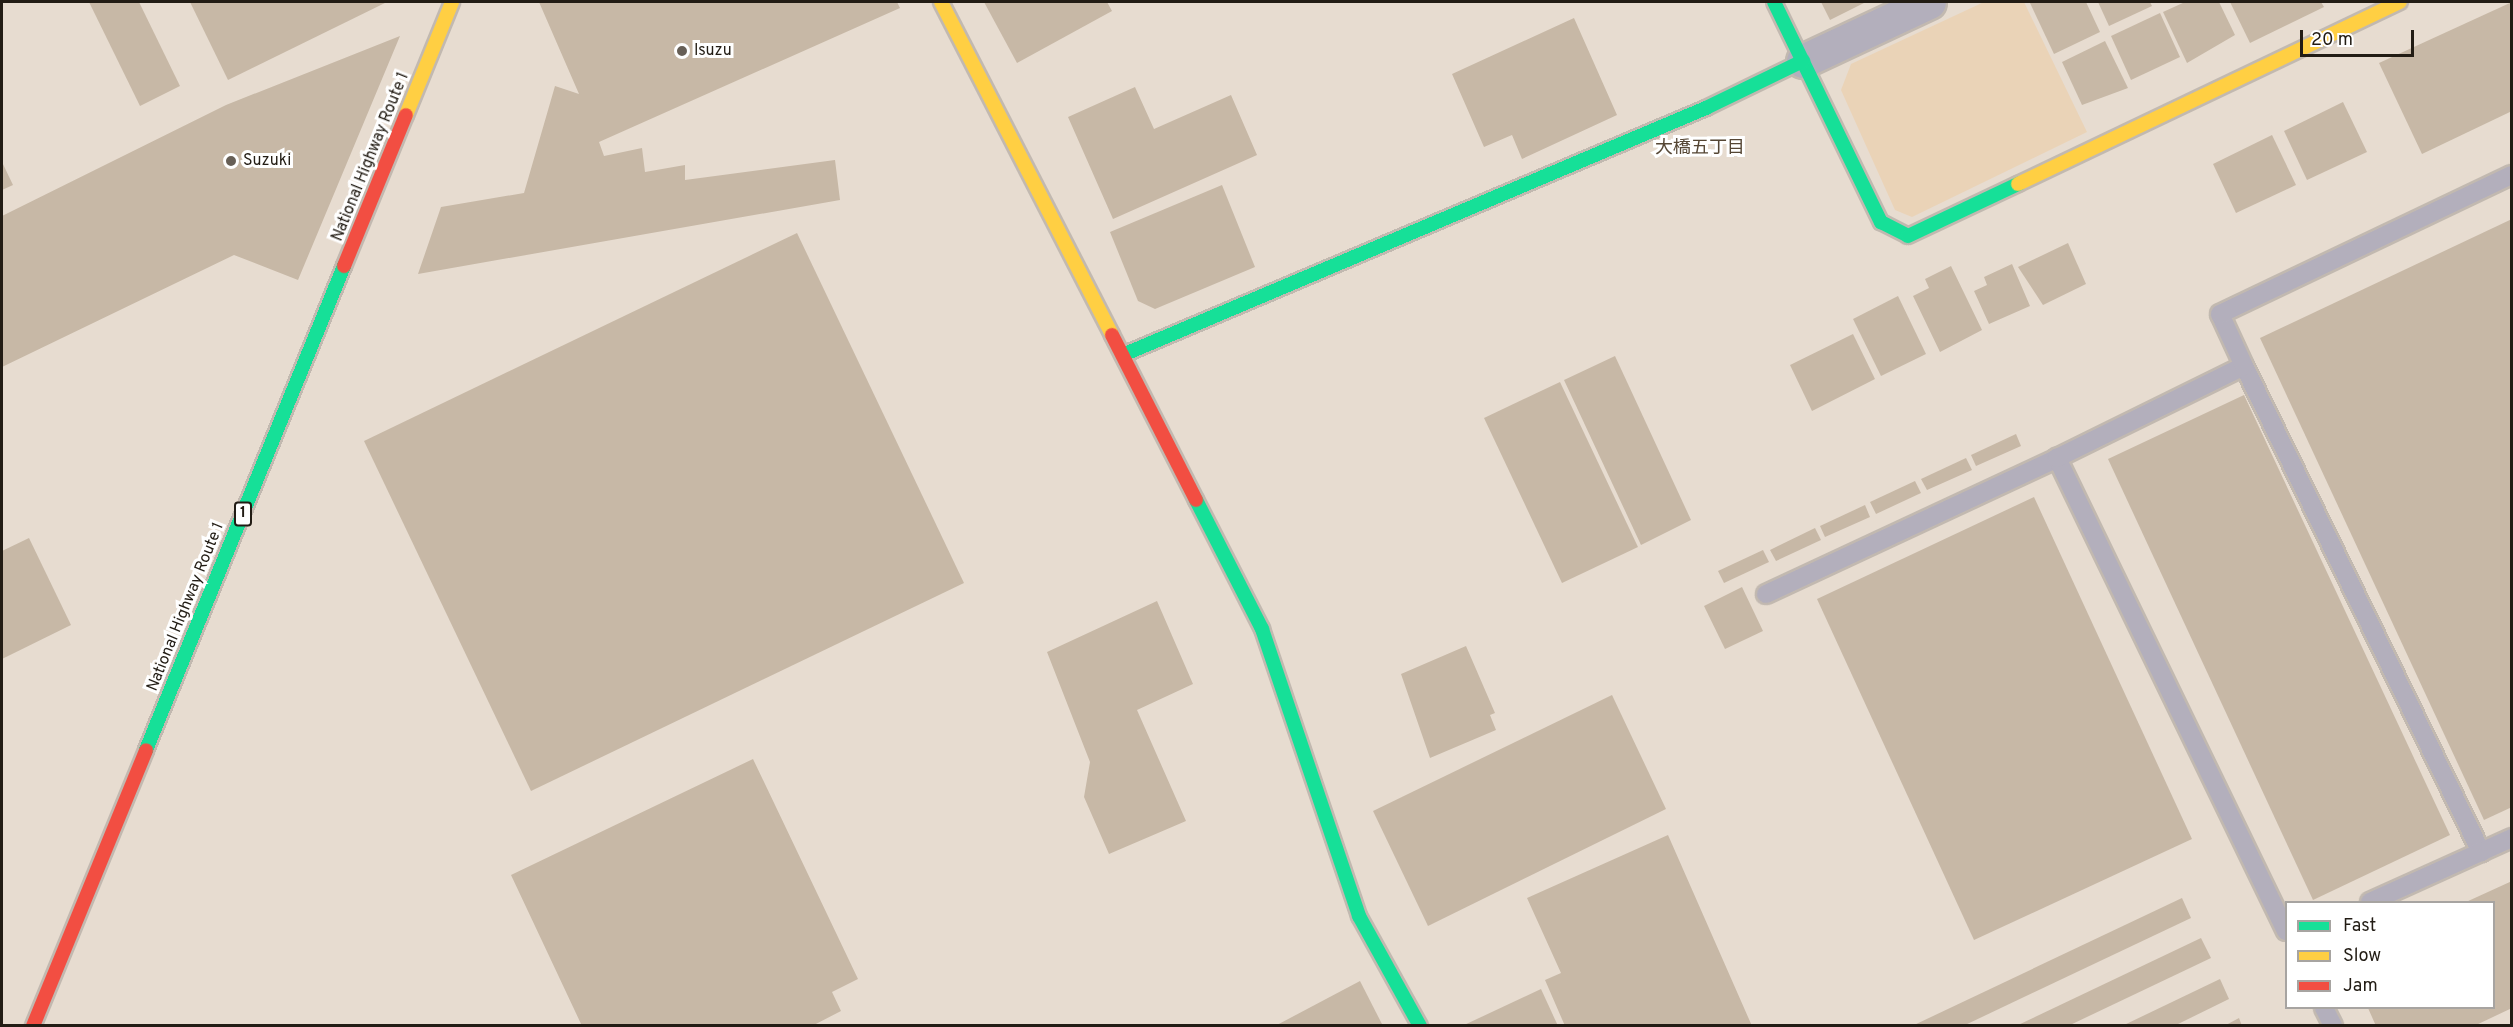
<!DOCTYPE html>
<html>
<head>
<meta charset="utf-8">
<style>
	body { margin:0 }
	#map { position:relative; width:2513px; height:1027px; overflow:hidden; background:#e7dcd0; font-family:Overpass,"Noto Sans JP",sans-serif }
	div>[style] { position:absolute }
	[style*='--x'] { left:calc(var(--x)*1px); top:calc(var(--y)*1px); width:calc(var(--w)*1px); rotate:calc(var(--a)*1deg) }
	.green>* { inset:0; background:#ead3b7 }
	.building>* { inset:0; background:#c7b8a6 }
	.roads { filter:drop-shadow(2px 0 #c2b9b0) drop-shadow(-2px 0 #c2b9b0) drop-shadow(0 2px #c2b9b0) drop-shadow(0 -2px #c2b9b0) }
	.lane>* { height:18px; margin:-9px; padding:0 9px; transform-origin:9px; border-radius:9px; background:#b3afbc }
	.street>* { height:33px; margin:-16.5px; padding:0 16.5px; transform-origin:16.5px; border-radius:16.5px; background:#b3afbc }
	.fast>* { height:14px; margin:-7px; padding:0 7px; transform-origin:7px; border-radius:7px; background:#16e098 }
	.slow>* { height:14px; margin:-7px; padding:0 7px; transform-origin:7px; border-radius:7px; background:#ffcf43 }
	.jam>* { height:14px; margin:-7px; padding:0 7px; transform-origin:7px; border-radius:7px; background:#f24e42 }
	.dots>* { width:16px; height:16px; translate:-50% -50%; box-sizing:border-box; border:3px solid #fff; border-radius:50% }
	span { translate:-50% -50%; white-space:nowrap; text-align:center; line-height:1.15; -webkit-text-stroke:6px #fff; paint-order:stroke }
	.shield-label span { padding:2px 4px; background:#fff; border:2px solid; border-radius:4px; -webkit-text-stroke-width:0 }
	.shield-label { font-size:15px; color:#221c14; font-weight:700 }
	.poi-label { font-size:16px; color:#221c14 }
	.left { translate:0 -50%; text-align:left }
	.street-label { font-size:16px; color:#221c14 }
	.neighbourhood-label { font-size:18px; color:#554634 }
	.frame { position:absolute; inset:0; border:3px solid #221c14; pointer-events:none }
	.legend { position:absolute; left:2285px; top:901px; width:210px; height:108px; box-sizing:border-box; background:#fff; border:2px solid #a7a4a1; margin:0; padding:8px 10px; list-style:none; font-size:18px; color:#221c14 }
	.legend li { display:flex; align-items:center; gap:12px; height:30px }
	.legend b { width:30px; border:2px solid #a7a4a1 }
	.scale { position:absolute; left:2300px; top:30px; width:114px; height:27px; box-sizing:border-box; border:3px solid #221c14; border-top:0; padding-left:8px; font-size:18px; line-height:21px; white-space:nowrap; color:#221c14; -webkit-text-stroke:4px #fff; paint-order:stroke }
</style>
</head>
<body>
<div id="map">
	<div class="green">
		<div style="clip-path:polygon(1984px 2px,2024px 2px,2087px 132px,1912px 217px,1895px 210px,1841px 90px,1851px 64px)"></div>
	</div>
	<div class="building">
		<div style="clip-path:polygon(89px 2px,139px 2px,180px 86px,140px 106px)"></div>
		<div style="clip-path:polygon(190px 2px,387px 2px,228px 80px)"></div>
		<div style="clip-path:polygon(539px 2px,897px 2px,900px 8px,599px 142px,604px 156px,642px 148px,645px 172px,685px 165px,685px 180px,835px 160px,840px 200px,418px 274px,441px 207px,524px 193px,555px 86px,579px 94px)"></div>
		<div style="clip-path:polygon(984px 2px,1107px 2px,1112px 11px,1017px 63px)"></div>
		<div style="clip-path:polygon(1821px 2px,1866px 2px,1830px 20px)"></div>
		<div style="clip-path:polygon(2086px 2px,2100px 32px,2054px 54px,2030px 3px)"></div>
		<div style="clip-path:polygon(2098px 2px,2150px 2px,2152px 6px,2109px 26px)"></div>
		<div style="clip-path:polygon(2185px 2px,2219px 2px,2235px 35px,2187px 63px,2163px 12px)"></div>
		<div style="clip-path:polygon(2230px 2px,2321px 2px,2324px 7px,2250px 43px)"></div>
		<div style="clip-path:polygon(2512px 2px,2512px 111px,2422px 154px,2379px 63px)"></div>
		<div style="clip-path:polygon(2160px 13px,2180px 57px,2131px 80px,2111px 36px)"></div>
		<div style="clip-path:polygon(1574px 18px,1617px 115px,1522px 159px,1512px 135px,1484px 147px,1452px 74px)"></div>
		<div style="clip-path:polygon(400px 36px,298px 280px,234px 255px,2px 367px,2px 216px,226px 105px)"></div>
		<div style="clip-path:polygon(2105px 41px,2128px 88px,2082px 105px,2062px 62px)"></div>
		<div style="clip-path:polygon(1135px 87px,1154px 129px,1231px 95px,1257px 155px,1113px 219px,1068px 117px)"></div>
		<div style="clip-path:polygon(2343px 102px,2367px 152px,2307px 180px,2284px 131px)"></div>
		<div style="clip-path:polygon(2272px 135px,2296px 185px,2236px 213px,2213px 164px)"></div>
		<div style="clip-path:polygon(2px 162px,13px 185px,2px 190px)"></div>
		<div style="clip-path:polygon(1222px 185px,1255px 267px,1155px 309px,1138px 301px,1110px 232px)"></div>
		<div style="clip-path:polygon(2512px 219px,2512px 807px,2484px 820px,2260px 338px)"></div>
		<div style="clip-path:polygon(797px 233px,964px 583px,531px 791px,364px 441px)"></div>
		<div style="clip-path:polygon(2068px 243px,2086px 284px,2043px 305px,2018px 267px)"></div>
		<div style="clip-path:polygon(2012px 264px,2030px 306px,1989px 324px,1974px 291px,1987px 285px,1984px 277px)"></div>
		<div style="clip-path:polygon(1951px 266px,1982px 330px,1940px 352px,1913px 296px,1929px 288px,1925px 279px)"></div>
		<div style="clip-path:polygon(1898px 296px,1926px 354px,1881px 376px,1853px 319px)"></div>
		<div style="clip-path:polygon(1853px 334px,1875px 379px,1812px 411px,1790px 365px)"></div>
		<div style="clip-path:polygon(1615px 356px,1691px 520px,1641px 545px,1564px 380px)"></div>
		<div style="clip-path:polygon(1560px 382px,1638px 547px,1562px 583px,1484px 418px)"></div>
		<div style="clip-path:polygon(2244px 395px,2450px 835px,2313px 900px,2108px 459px)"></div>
		<div style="clip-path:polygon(2016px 434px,2021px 446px,1976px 466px,1971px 455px)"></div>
		<div style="clip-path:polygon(1966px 458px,1972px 470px,1927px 490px,1921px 479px)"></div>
		<div style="clip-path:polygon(1915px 481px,1921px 493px,1876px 514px,1870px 502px)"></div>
		<div style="clip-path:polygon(2034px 497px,2192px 839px,1974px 940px,1817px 599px)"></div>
		<div style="clip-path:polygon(1865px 505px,1870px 517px,1825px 537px,1820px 526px)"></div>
		<div style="clip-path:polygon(1815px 528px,1821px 540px,1776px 561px,1770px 550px)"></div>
		<div style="clip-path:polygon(29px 538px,71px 625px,2px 659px,2px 551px)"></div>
		<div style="clip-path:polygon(1763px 550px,1769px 562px,1724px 583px,1718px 571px)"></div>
		<div style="clip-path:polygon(1742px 587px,1763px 631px,1725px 649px,1704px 606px)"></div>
		<div style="clip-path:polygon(1157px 601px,1193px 684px,1137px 710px,1186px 821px,1109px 854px,1084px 797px,1090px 762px,1047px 652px)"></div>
		<div style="clip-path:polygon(1466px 646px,1495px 713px,1490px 715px,1496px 730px,1430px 758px,1401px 674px)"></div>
		<div style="clip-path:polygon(1612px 695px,1666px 809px,1428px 926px,1373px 811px)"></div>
		<div style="clip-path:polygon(753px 759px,858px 979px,832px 992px,841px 1011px,812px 1026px,582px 1026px,511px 875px)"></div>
		<div style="clip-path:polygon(1668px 835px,1752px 1026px,1565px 1026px,1545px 980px,1561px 973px,1527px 898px)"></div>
		<div style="clip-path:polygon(2512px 881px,2512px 1008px,2474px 1026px,2376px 1026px,2368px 1008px,2494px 1008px,2494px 902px,2466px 902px)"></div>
		<div style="clip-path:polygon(2182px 898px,2191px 918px,1963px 1026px,1912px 1026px)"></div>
		<div style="clip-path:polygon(2201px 938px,2211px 958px,2068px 1026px,2016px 1026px)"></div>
		<div style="clip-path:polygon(2220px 979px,2229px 999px,2174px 1026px,2122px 1026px)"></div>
		<div style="clip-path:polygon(1360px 981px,1383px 1026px,1275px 1026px)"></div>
		<div style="clip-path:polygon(1541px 989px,1558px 1026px,1462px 1026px)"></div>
		<div style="clip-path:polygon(2239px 1018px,2242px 1026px,2224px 1026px)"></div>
	</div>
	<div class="roads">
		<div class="lane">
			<div style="--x:2244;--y:366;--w:541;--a:64"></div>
			<div style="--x:1766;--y:594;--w:321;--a:-25"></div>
			<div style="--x:2370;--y:902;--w:156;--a:-24.3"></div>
			<div style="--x:2286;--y:931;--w:526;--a:-115.83"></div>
			<div style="--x:2057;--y:458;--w:208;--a:-26.2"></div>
			<div style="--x:2244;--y:366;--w:57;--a:-114.8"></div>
			<div style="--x:2220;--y:314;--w:323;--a:-25.5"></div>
			<div style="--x:2324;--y:1008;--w:20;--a:63"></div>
		</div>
		<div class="street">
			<div style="--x:1803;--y:61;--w:139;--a:-25.1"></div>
		</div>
		<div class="fast">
			<div style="--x:1774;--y:2;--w:245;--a:64.1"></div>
			<div style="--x:1881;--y:222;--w:30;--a:27"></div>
			<div style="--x:1908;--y:236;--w:122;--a:-25.3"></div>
			<div style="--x:1125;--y:354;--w:631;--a:-22.95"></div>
			<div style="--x:1706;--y:108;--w:108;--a:-25.9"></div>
			<div style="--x:1196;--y:500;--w:145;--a:62.9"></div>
			<div style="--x:1262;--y:629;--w:303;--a:71.3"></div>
			<div style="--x:1359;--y:916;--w:126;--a:61"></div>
			<div style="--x:146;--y:750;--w:523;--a:-67.75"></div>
		</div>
		<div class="slow">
			<div style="--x:941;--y:2;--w:374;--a:62.8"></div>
			<div style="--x:406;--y:115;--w:122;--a:-67.8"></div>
			<div style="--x:2018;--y:184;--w:423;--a:-25.5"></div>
		</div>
		<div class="jam">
			<div style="--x:344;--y:266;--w:163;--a:-67.7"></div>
			<div style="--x:1112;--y:335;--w:185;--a:63"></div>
			<div style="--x:33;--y:1026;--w:298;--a:-67.7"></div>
		</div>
	</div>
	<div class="dots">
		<div style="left:682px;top:51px;background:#675f56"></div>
		<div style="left:231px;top:161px;background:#675f56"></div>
	</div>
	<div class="shield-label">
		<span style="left:243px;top:514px">1</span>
	</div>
	<div class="poi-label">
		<span class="left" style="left:694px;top:51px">Isuzu</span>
		<span class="left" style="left:243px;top:161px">Suzuki</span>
	</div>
	<div class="street-label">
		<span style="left:371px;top:157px;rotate:-68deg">National Highway Route 1</span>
		<span style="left:186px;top:607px;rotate:-68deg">National Highway Route 1</span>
	</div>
	<div class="neighbourhood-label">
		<span style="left:1700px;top:149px">大橋五丁目</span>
	</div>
	<div class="frame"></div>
	<ul class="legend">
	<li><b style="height:8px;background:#16e098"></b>Fast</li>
	<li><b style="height:8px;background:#ffcf43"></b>Slow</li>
	<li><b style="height:8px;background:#f24e42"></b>Jam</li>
	</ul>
	<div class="scale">20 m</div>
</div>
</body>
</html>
